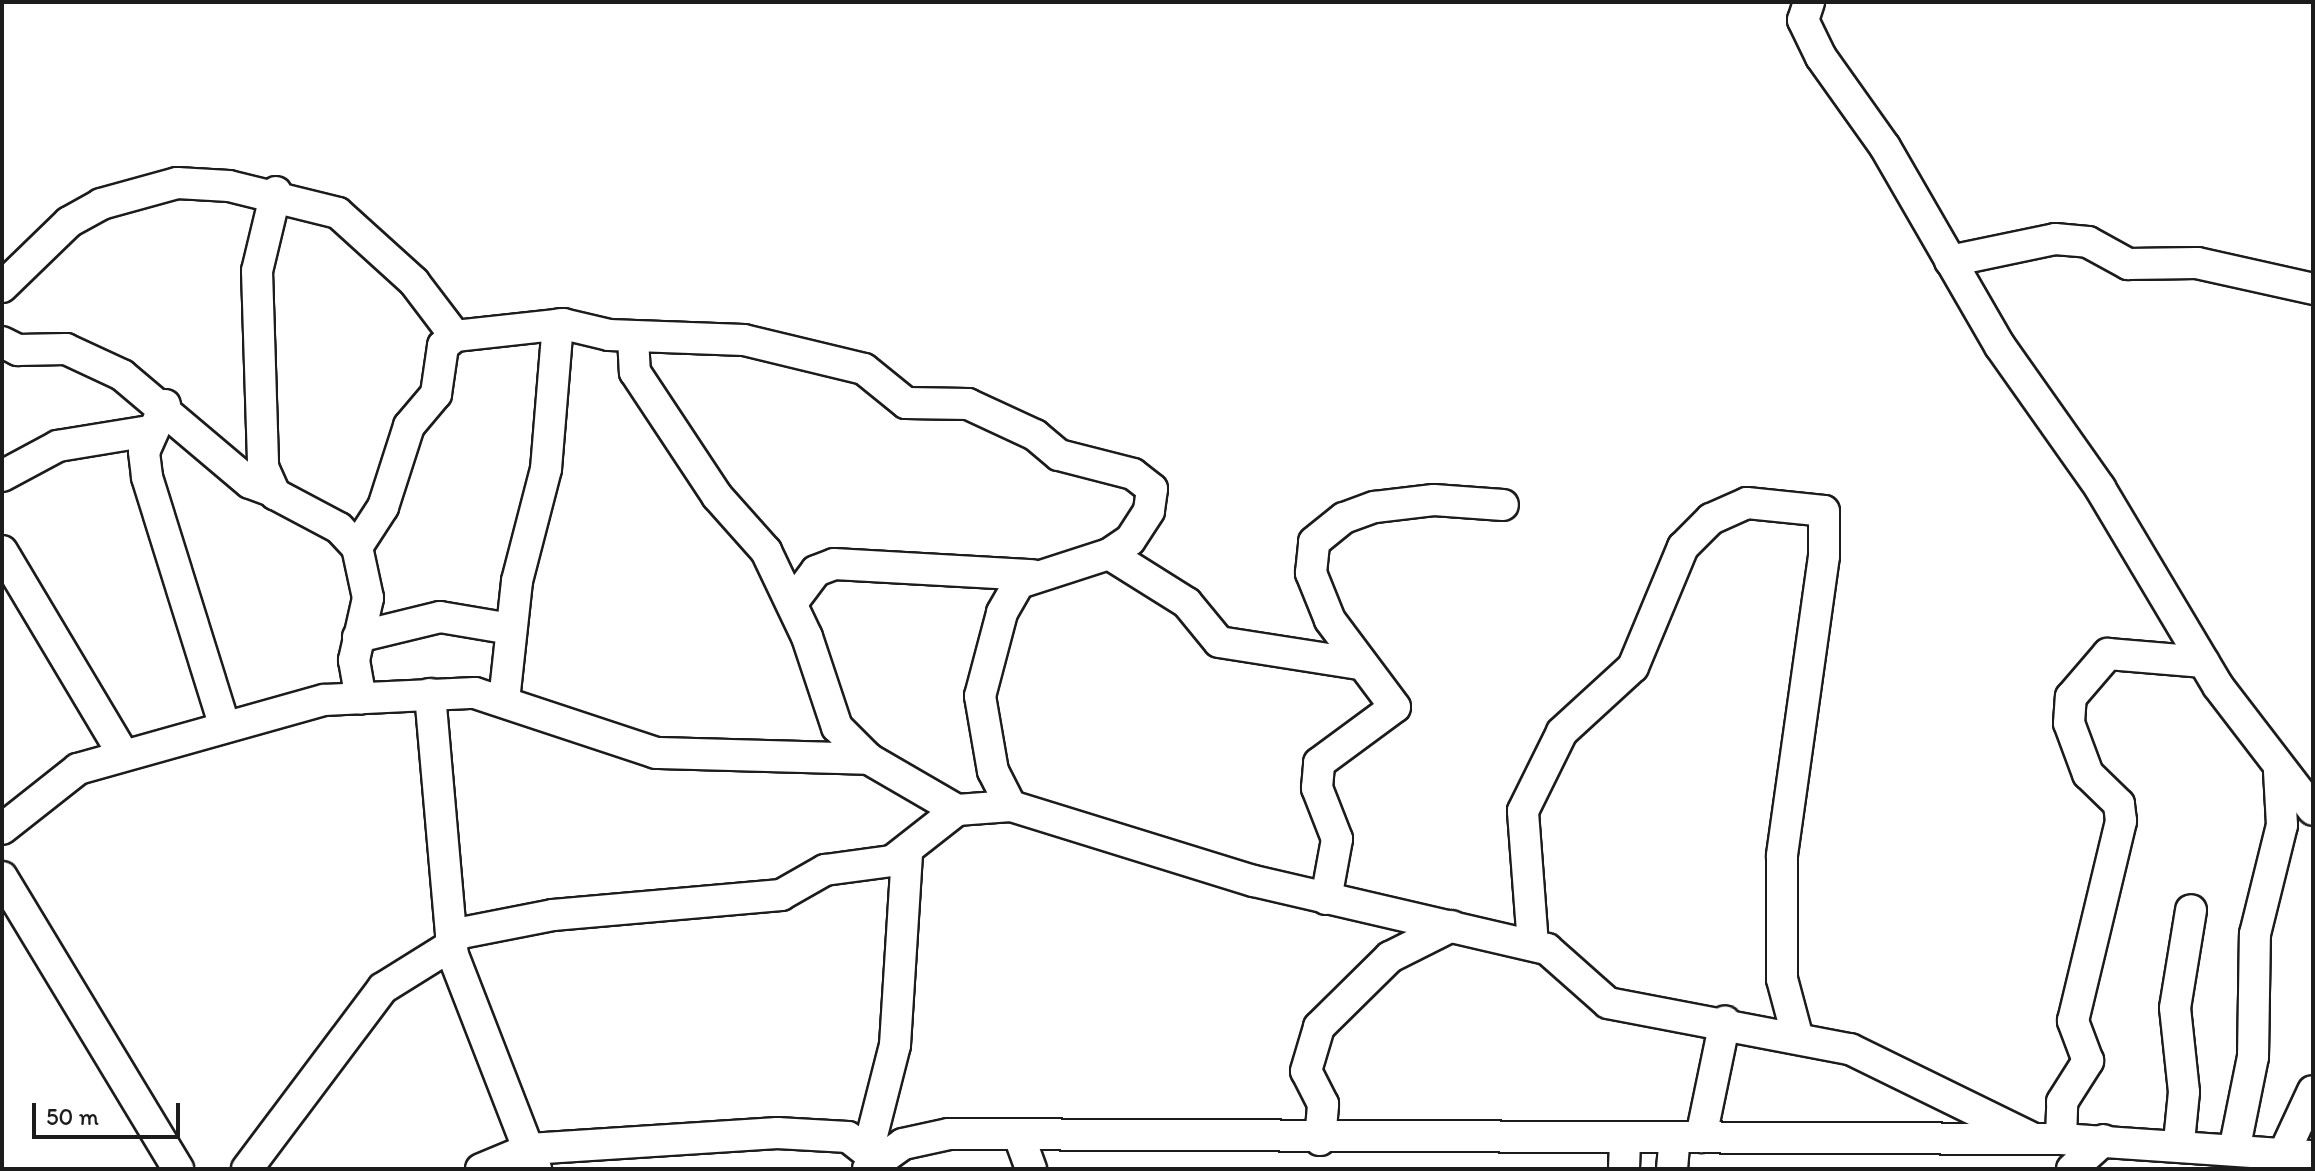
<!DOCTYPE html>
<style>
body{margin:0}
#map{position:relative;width:2315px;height:1171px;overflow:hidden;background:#fff;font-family:Itim,sans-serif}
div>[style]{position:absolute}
.roads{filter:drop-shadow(2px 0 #1c1c1c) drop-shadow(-2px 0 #1c1c1c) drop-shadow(0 2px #1c1c1c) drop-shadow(0 -2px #1c1c1c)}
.minor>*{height:30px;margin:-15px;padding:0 15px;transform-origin:15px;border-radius:15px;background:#fff}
span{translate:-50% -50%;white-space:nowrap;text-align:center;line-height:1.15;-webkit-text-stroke:7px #fff;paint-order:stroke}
.frame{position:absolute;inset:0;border:4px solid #1c1c1c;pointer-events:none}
.scale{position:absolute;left:32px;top:1103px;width:148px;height:36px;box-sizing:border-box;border:4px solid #1c1c1c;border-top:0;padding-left:10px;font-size:24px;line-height:28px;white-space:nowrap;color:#1c1c1c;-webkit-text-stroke:6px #fff;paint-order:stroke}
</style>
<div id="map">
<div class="roads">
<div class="minor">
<i style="left:1809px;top:2px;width:19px;rotate:108deg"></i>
<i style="left:1803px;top:20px;width:41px;rotate:64.1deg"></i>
<i style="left:1821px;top:57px;width:110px;rotate:54.6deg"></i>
<i style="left:1885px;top:147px;width:230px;rotate:60deg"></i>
<i style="left:2000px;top:346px;width:174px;rotate:54.8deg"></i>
<i style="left:2100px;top:488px;width:230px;rotate:59.2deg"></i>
<i style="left:2218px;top:686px;width:156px;rotate:52.5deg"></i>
<i style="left:276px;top:192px;width:81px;rotate:103.5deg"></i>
<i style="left:257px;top:271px;width:196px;rotate:88.2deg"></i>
<i style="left:263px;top:467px;width:30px;rotate:66deg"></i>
<i style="left:275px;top:494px;width:72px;rotate:28deg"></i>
<i style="left:339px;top:528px;width:26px;rotate:47deg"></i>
<i style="left:357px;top:547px;width:52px;rotate:77.8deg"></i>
<i style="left:368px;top:598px;width:64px;rotate:102.7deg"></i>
<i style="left:354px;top:660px;width:39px;rotate:80deg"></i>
<i style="left:1950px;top:261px;width:107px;rotate:-11.8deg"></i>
<i style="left:2055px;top:239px;width:33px;rotate:5deg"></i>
<i style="left:2088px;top:242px;width:46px;rotate:28.8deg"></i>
<i style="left:2128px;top:264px;width:69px;rotate:-0.8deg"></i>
<i style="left:2197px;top:263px;width:119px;rotate:12.6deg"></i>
<i style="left:2px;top:287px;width:93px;rotate:-44.1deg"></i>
<i style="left:69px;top:222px;width:37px;rotate:-29deg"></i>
<i style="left:101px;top:204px;width:79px;rotate:-15.4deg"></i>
<i style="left:177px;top:183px;width:52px;rotate:3.3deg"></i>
<i style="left:229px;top:186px;width:112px;rotate:13.9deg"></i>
<i style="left:338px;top:213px;width:103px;rotate:42.2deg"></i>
<i style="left:414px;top:282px;width:68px;rotate:52.8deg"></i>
<i style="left:633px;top:337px;width:35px;rotate:87deg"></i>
<i style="left:635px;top:372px;width:149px;rotate:56.5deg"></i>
<i style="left:717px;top:496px;width:74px;rotate:48.3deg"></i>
<i style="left:766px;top:551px;width:95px;rotate:64.5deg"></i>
<i style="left:807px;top:637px;width:95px;rotate:71.6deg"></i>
<i style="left:837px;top:727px;width:45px;rotate:45deg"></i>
<i style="left:869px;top:759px;width:102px;rotate:30.1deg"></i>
<i style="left:2px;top:342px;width:18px;rotate:27deg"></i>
<i style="left:18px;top:350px;width:48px;rotate:-1.2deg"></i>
<i style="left:66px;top:349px;width:62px;rotate:24.9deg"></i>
<i style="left:122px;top:375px;width:167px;rotate:40.2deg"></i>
<i style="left:250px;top:483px;width:23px;rotate:20deg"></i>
<i style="left:165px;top:405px;width:51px;rotate:114.1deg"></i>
<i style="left:144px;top:452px;width:25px;rotate:83deg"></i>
<i style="left:147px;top:477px;width:259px;rotate:72.7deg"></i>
<i style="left:2px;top:476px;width:64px;rotate:-28.2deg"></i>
<i style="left:58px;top:446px;width:93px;rotate:-9.3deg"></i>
<i style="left:357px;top:547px;width:48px;rotate:-57deg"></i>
<i style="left:383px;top:507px;width:85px;rotate:-72.2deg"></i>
<i style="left:409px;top:426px;width:42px;rotate:-49.8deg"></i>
<i style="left:436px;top:394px;width:49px;rotate:-81.7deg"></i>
<i style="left:443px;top:346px;width:16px;rotate:-40deg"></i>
<i style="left:455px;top:336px;width:109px;rotate:-6.3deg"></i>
<i style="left:563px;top:324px;width:47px;rotate:13.4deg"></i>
<i style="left:609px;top:335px;width:135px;rotate:2.1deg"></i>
<i style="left:744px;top:340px;width:123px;rotate:13.6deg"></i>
<i style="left:864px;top:369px;width:54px;rotate:39deg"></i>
<i style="left:906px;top:403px;width:62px;rotate:0.9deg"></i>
<i style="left:968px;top:404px;width:74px;rotate:24.8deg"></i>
<i style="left:1035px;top:435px;width:31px;rotate:40deg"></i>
<i style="left:1059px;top:455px;width:76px;rotate:14.4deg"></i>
<i style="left:1133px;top:474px;width:24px;rotate:38deg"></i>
<i style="left:1152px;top:489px;width:22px;rotate:98deg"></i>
<i style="left:1149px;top:511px;width:35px;rotate:123deg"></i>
<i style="left:1130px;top:540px;width:25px;rotate:146deg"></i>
<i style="left:1109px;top:554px;width:95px;rotate:162.1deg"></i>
<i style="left:1019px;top:583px;width:34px;rotate:120deg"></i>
<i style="left:1002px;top:613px;width:86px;rotate:104.8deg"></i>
<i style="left:980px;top:696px;width:76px;rotate:80.2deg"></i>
<i style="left:993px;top:771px;width:39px;rotate:63deg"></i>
<i style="left:2px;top:551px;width:236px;rotate:59.2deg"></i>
<i style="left:1109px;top:554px;width:92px;rotate:32.1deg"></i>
<i style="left:1187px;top:603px;width:50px;rotate:50.6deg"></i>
<i style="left:1219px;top:642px;width:143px;rotate:8.9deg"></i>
<i style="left:792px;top:603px;width:40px;rotate:-53deg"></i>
<i style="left:816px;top:571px;width:19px;rotate:-21deg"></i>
<i style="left:834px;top:564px;width:199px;rotate:3.2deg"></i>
<i style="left:358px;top:637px;width:84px;rotate:-13.7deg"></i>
<i style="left:440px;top:617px;width:72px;rotate:9.6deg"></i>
<i style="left:430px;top:694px;width:262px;rotate:85deg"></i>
<i style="left:453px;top:955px;width:230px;rotate:68.8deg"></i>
<i style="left:504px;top:701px;width:121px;rotate:-83.8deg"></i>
<i style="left:517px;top:581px;width:116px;rotate:-75.5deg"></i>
<i style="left:546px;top:469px;width:145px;rotate:-85.3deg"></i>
<i style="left:2px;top:829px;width:97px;rotate:-38.3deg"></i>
<i style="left:78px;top:769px;width:255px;rotate:-15.7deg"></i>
<i style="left:324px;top:700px;width:151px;rotate:-2.7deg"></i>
<i style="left:475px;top:693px;width:191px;rotate:18.3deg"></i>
<i style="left:656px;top:753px;width:213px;rotate:1.6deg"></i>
<i style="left:2px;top:877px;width:341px;rotate:58.9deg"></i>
<i style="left:1326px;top:899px;width:61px;rotate:-79.6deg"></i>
<i style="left:1337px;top:839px;width:55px;rotate:-111.4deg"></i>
<i style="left:1317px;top:788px;width:25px;rotate:-85deg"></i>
<i style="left:1319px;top:763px;width:94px;rotate:-36.4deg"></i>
<i style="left:1395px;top:707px;width:109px;rotate:-126.8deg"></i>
<i style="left:1330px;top:620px;width:51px;rotate:-112deg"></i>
<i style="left:1311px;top:573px;width:31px;rotate:-84deg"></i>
<i style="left:1314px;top:542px;width:38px;rotate:-39deg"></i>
<i style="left:1344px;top:518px;width:33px;rotate:-20deg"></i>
<i style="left:1375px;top:507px;width:59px;rotate:-6.8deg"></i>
<i style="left:1434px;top:500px;width:69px;rotate:4.1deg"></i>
<i style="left:451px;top:935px;width:104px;rotate:-11.1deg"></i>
<i style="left:553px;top:915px;width:229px;rotate:-5deg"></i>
<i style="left:781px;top:895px;width:51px;rotate:-29.6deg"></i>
<i style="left:825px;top:870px;width:68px;rotate:-7.7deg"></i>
<i style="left:892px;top:861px;width:83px;rotate:-38.1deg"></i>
<i style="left:957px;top:810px;width:54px;rotate:-4.2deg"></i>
<i style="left:1011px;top:806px;width:254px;rotate:17.2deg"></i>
<i style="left:1254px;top:881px;width:301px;rotate:13.1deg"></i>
<i style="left:1547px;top:949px;width:81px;rotate:41.5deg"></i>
<i style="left:1608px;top:1003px;width:246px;rotate:10.8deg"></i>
<i style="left:1850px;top:1049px;width:203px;rotate:26.1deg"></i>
<i style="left:1533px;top:945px;width:134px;rotate:-94.3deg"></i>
<i style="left:1523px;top:811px;width:88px;rotate:-63.7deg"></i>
<i style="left:1562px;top:732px;width:96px;rotate:-42.5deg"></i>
<i style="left:1633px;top:667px;width:130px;rotate:-67.4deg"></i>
<i style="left:1683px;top:547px;width:40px;rotate:-45deg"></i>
<i style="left:1711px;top:519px;width:39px;rotate:-24deg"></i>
<i style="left:1747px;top:503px;width:77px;rotate:5.9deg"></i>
<i style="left:1824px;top:511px;width:45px;rotate:90deg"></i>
<i style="left:1824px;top:556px;width:303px;rotate:98deg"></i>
<i style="left:1782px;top:856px;width:123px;rotate:90deg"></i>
<i style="left:1782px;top:979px;width:58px;rotate:75deg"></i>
<i style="left:1019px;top:1136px;width:35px;rotate:70deg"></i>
<i style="left:1701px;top:1137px;width:118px;rotate:-78.3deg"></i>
<i style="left:2061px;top:1139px;width:37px;rotate:-88deg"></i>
<i style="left:2062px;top:1102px;width:49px;rotate:-57.6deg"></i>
<i style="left:2088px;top:1061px;width:43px;rotate:-110.6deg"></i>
<i style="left:2073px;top:1021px;width:206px;rotate:-76.5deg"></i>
<i style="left:2121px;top:821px;width:17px;rotate:-97deg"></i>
<i style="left:2119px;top:804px;width:43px;rotate:-135.9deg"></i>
<i style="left:2088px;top:774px;width:54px;rotate:-110.4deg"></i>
<i style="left:2069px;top:723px;width:26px;rotate:-86deg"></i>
<i style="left:2071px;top:697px;width:57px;rotate:-49.3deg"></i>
<i style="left:2108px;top:654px;width:96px;rotate:4.8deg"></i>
<i style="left:1320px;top:1140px;width:36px;rotate:-85deg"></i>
<i style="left:1323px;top:1104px;width:37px;rotate:-117deg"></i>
<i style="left:1306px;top:1071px;width:46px;rotate:-73.5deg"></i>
<i style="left:1319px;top:1027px;width:100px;rotate:-44.6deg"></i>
<i style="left:1390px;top:957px;width:69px;rotate:-26.6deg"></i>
<i style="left:2179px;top:1142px;width:50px;rotate:-84.3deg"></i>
<i style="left:2184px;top:1092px;width:84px;rotate:-96.1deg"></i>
<i style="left:2175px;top:1008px;width:99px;rotate:-80.7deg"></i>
<i style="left:2235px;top:1146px;width:91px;rotate:-78.6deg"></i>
<i style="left:2253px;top:1057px;width:123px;rotate:-89.1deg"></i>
<i style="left:2255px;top:934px;width:112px;rotate:-76.1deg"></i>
<i style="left:2282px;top:825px;width:54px;rotate:-93.2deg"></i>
<i style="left:869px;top:1147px;width:105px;rotate:-75.7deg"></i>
<i style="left:895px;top:1045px;width:192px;rotate:-86.4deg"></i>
<i style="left:2285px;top:1151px;width:66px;rotate:-65deg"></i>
<i style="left:247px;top:1169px;width:226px;rotate:-53.1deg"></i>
<i style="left:383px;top:988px;width:81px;rotate:-31.9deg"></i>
<i style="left:481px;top:1169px;width:52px;rotate:-22.6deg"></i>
<i style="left:529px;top:1149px;width:249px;rotate:-3.7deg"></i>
<i style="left:777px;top:1133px;width:71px;rotate:3.2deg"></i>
<i style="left:848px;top:1137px;width:34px;rotate:38deg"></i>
<i style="left:868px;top:1169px;width:43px;rotate:-35.5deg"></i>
<i style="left:903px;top:1144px;width:47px;rotate:-12.3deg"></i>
<i style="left:949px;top:1134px;width:1112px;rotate:0.26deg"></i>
<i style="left:2061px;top:1139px;width:253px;rotate:3.9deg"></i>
<i style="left:1624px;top:1169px;width:32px;rotate:-88deg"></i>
<i style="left:1672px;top:1169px;width:32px;rotate:-85deg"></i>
<i style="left:2072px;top:1169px;width:43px;rotate:-42.2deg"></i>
</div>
</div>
<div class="frame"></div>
<div class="scale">50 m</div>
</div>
